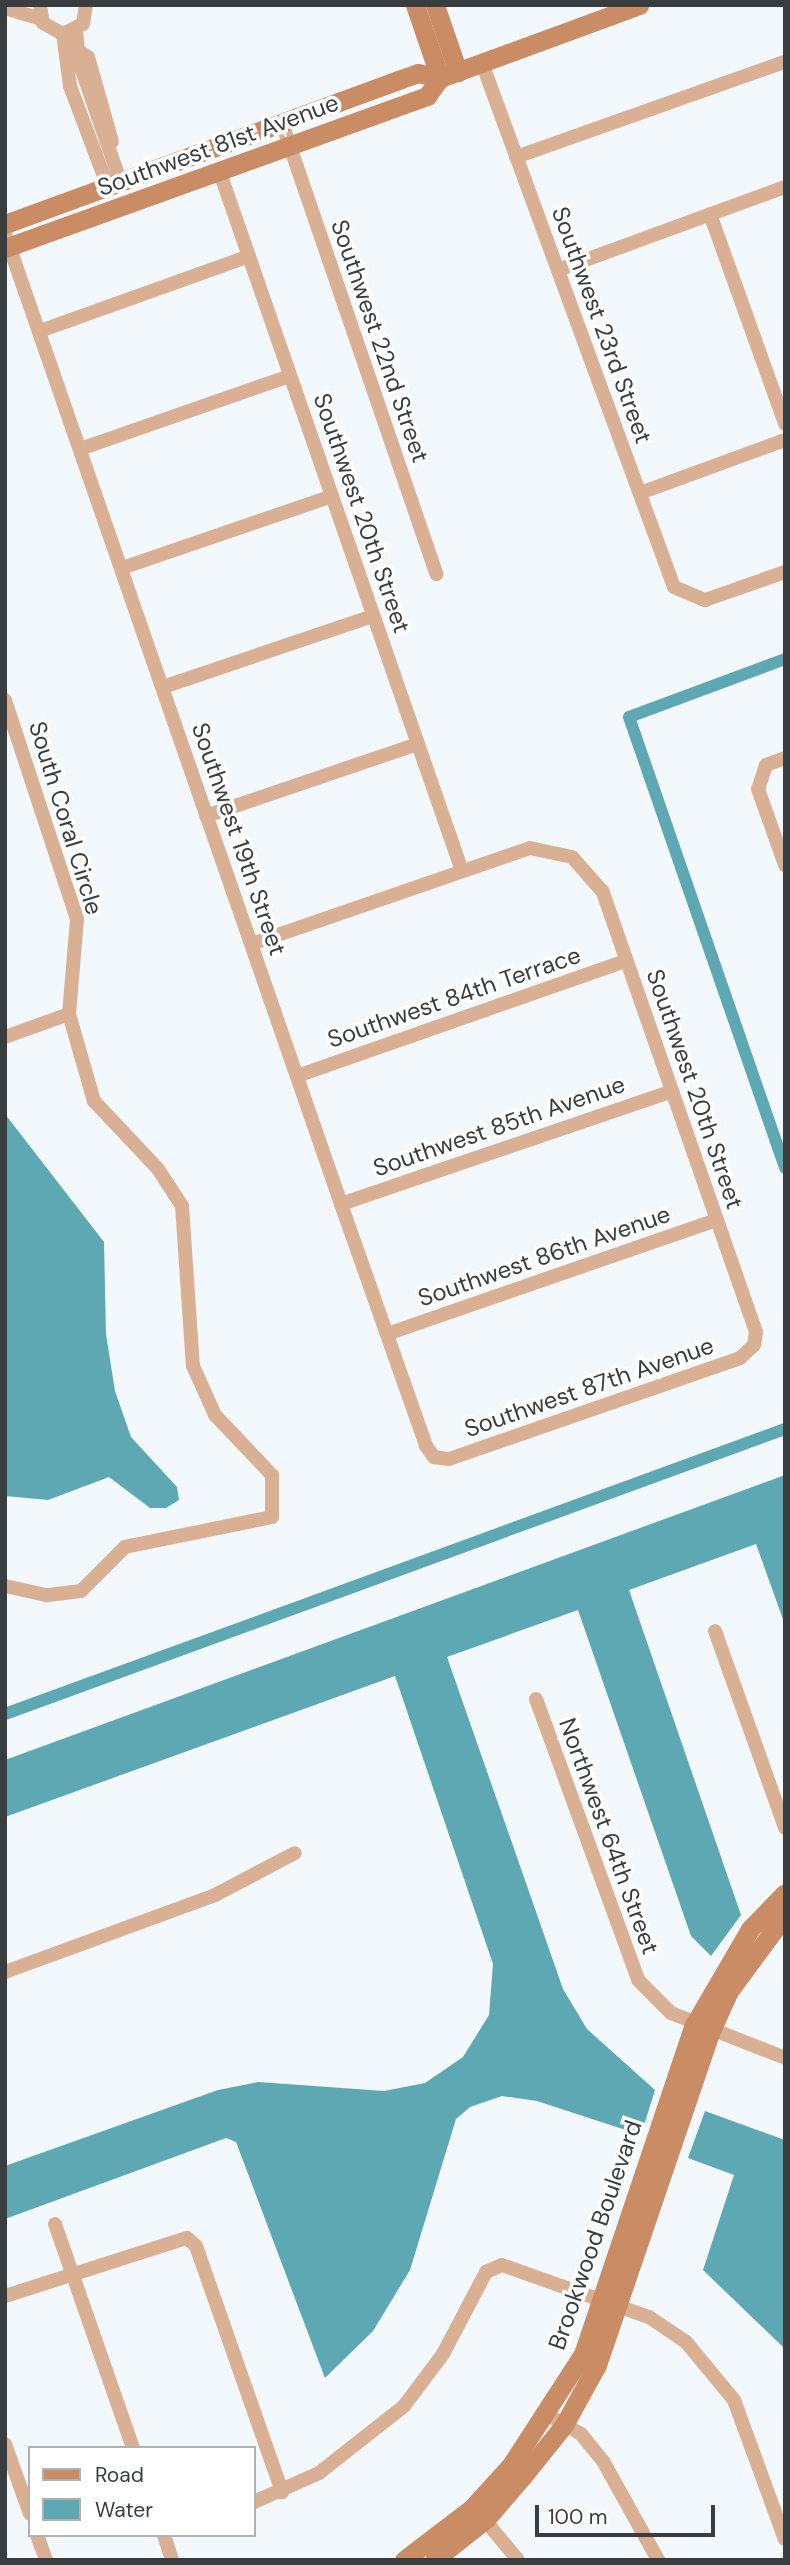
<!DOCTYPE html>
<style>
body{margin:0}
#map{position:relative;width:790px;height:2565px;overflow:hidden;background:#f3f8fd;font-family:"DM Sans",sans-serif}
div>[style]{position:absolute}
.water>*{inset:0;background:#5ea8b4}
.canal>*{height:12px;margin:-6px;padding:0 6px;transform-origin:6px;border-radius:6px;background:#5ea8b4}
.street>*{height:14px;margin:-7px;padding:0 7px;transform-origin:7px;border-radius:7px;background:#dab095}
.secondary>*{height:19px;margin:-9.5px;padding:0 9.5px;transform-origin:9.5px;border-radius:9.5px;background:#c98c64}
span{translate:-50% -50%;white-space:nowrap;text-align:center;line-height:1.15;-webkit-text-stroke:7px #fff;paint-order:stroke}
.street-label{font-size:24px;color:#3a3d40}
.frame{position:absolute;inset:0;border:7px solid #3a3d40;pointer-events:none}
.legend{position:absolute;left:28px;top:2446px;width:228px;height:91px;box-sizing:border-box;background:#fff;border:2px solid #b0b1b3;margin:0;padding:9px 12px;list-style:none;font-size:21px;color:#3a3d40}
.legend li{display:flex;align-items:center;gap:14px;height:35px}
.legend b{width:35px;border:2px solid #b0b1b3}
.scale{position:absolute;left:535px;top:2505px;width:180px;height:32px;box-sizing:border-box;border:4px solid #3a3d40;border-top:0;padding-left:9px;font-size:21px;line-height:24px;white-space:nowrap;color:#3a3d40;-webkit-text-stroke:5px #fff;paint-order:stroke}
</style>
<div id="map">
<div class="water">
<i style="clip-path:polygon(5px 1114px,104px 1242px,106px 1334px,115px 1391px,131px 1437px,177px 1487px,179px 1500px,166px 1508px,150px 1508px,109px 1477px,48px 1500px,5px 1496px)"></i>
<i style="clip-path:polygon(785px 1475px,785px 1625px,756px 1544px,629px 1590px,741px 1915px,711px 1956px,691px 1936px,578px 1610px,447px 1657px,563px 1989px,587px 2029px,655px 2090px,641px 2135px,537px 2101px,502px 2096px,470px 2107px,456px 2119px,410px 2270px,373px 2331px,325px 2378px,236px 2142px,226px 2138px,5px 2219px,5px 2166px,218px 2090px,258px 2082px,384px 2091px,425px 2083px,463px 2057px,489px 2015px,493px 1964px,395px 1676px,5px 1817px,5px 1760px)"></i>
<i style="clip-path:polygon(705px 2111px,785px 2140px,785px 2349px,703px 2270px,734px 2175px,688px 2158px)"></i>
</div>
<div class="canal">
<i style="left:785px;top:659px;width:166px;rotate:159.6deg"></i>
<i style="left:629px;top:717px;width:477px;rotate:70.9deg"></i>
<i style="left:5px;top:1714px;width:830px;rotate:-20.07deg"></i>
</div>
<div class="street">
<i style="left:40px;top:5px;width:18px;rotate:81deg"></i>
<i style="left:43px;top:23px;width:23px;rotate:29deg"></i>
<i style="left:63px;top:34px;width:22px;rotate:-27deg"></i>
<i style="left:83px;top:24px;width:19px;rotate:-81deg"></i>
<i style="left:5px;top:8px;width:38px;rotate:17deg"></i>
<i style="left:76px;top:31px;width:31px;rotate:84deg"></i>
<i style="left:79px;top:62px;width:128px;rotate:70.9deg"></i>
<i style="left:63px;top:34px;width:52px;rotate:82.3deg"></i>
<i style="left:70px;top:86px;width:108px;rotate:69.4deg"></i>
<i style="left:76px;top:49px;width:14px;rotate:34deg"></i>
<i style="left:88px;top:57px;width:88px;rotate:74.2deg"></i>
<i style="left:482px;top:63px;width:558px;rotate:69.88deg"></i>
<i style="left:674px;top:587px;width:34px;rotate:23deg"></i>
<i style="left:705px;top:600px;width:85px;rotate:-19.3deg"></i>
<i style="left:282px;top:123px;width:477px;rotate:71.1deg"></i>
<i style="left:516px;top:157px;width:285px;rotate:-19.5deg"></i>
<i style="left:219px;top:170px;width:742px;rotate:70.88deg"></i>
<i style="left:710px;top:214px;width:223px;rotate:70.3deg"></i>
<i style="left:5px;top:234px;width:1027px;rotate:70.89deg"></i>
<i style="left:341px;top:1204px;width:256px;rotate:70.6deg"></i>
<i style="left:426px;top:1446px;width:14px;rotate:54deg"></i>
<i style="left:434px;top:1457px;width:15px;rotate:8deg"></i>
<i style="left:449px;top:1459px;width:308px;rotate:-19.1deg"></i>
<i style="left:740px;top:1358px;width:19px;rotate:-43deg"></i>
<i style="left:754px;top:1345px;width:13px;rotate:-81deg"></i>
<i style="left:756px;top:1332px;width:467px;rotate:-109.2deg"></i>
<i style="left:602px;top:891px;width:45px;rotate:-131.4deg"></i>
<i style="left:572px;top:857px;width:43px;rotate:-167.9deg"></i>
<i style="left:530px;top:848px;width:295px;rotate:161deg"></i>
<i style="left:558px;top:270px;width:242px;rotate:-20.1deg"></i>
<i style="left:40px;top:331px;width:222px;rotate:-19.7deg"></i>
<i style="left:80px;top:449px;width:222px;rotate:-19.2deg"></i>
<i style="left:640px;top:493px;width:154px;rotate:-20.1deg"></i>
<i style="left:122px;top:568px;width:222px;rotate:-18.9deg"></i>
<i style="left:163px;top:687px;width:222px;rotate:-18.7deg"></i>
<i style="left:5px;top:700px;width:231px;rotate:71.8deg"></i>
<i style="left:77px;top:919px;width:95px;rotate:94.8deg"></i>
<i style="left:69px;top:1014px;width:91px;rotate:74deg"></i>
<i style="left:94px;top:1101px;width:93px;rotate:46.7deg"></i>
<i style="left:158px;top:1169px;width:44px;rotate:57deg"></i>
<i style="left:182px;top:1206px;width:160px;rotate:86.1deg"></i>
<i style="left:193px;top:1366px;width:54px;rotate:65.8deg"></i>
<i style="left:215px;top:1415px;width:83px;rotate:46.5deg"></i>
<i style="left:272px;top:1475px;width:42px;rotate:90deg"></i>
<i style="left:272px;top:1517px;width:150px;rotate:168.5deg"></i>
<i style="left:125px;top:1547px;width:62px;rotate:135deg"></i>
<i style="left:81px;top:1591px;width:35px;rotate:173deg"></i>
<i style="left:46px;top:1595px;width:42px;rotate:-167.6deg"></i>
<i style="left:785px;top:758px;width:20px;rotate:160deg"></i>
<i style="left:766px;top:765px;width:25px;rotate:108deg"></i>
<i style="left:758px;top:789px;width:81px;rotate:70.4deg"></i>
<i style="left:206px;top:816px;width:224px;rotate:-18.8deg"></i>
<i style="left:5px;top:1037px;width:68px;rotate:-19.8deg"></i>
<i style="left:297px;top:1076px;width:349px;rotate:-19.3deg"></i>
<i style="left:341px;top:1204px;width:350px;rotate:-18.8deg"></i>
<i style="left:387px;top:1334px;width:349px;rotate:-19.1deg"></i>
<i style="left:715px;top:1631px;width:209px;rotate:70.4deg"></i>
<i style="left:536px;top:1699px;width:299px;rotate:70deg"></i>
<i style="left:638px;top:1980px;width:47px;rotate:45deg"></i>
<i style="left:671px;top:2013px;width:123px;rotate:21.5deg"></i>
<i style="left:5px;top:1972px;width:224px;rotate:-20.1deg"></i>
<i style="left:215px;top:1895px;width:90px;rotate:-27.7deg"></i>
<i style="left:55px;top:2224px;width:237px;rotate:70.8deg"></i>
<i style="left:5px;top:2296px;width:191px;rotate:-17.7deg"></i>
<i style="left:187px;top:2238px;width:12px;rotate:42deg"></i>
<i style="left:196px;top:2246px;width:261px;rotate:70.7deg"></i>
<i style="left:548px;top:2415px;width:38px;rotate:30deg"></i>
<i style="left:581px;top:2434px;width:35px;rotate:51deg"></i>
<i style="left:603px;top:2461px;width:113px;rotate:60.9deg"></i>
<i style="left:5px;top:2444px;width:74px;rotate:70.3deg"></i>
<i style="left:254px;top:2502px;width:71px;rotate:-24deg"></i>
<i style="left:319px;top:2473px;width:108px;rotate:-38.2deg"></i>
<i style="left:404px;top:2406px;width:65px;rotate:-53.1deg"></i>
<i style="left:443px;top:2354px;width:93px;rotate:-62.3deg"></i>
<i style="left:486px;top:2272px;width:17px;rotate:-24deg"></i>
<i style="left:502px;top:2265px;width:156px;rotate:19.5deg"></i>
<i style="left:649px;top:2317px;width:45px;rotate:34deg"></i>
<i style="left:686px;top:2342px;width:75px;rotate:50.4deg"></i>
<i style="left:734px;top:2400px;width:148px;rotate:69.9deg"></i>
<i style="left:479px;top:2513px;width:61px;rotate:50.3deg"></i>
<i style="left:37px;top:2535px;width:27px;rotate:70deg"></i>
<i style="left:164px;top:2535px;width:26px;rotate:72deg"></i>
</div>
<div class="secondary">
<i style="left:415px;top:5px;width:77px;rotate:71.1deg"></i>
<i style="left:435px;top:5px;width:71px;rotate:71.1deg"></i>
<i style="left:5px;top:224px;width:419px;rotate:-20.1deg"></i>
<i style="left:398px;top:80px;width:21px;rotate:-19deg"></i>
<i style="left:418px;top:73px;width:23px;rotate:13deg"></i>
<i style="left:440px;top:78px;width:212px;rotate:-20.1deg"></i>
<i style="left:5px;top:248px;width:449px;rotate:-19.8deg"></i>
<i style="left:427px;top:96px;width:22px;rotate:-54deg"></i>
<i style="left:404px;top:2560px;width:86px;rotate:-37.4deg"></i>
<i style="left:472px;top:2508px;width:58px;rotate:-47.8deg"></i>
<i style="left:511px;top:2465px;width:132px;rotate:-57deg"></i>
<i style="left:583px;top:2354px;width:347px;rotate:-71.4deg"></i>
<i style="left:694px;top:2025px;width:111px;rotate:-59.7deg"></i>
<i style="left:750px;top:1929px;width:50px;rotate:-45.8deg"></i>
<i style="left:434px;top:2560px;width:66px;rotate:-38.3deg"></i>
<i style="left:486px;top:2519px;width:57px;rotate:-49.3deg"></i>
<i style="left:523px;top:2476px;width:65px;rotate:-51.2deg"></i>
<i style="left:564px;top:2425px;width:68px;rotate:-61.2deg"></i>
<i style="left:597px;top:2365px;width:351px;rotate:-71.2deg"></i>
<i style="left:710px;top:2033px;width:46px;rotate:-65.7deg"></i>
<i style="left:729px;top:1991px;width:94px;rotate:-53.6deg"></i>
</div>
<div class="street-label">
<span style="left:218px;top:145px;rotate:-20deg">Southwest 81st Avenue</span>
<span style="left:602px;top:325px;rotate:70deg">Southwest 23rd Street</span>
<span style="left:380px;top:341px;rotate:71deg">Southwest 22nd Street</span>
<span style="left:362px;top:513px;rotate:71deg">Southwest 20th Street</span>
<span style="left:66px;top:818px;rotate:73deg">South Coral Circle</span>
<span style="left:239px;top:839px;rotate:71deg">Southwest 19th Street</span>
<span style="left:454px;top:997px;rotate:-19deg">Southwest 84th Terrace</span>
<span style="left:695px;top:1089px;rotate:71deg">Southwest 20th Street</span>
<span style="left:499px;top:1126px;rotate:-19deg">Southwest 85th Avenue</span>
<span style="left:544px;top:1256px;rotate:-19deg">Southwest 86th Avenue</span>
<span style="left:589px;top:1387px;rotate:-19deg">Southwest 87th Avenue</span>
<span style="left:609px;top:1836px;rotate:70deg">Northwest 64th Street</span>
<span style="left:595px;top:2235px;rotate:-71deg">Brookwood Boulevard</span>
</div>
<div class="frame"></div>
<ul class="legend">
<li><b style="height:9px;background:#c98c64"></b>Road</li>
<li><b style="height:19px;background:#5ea8b4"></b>Water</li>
</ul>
<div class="scale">100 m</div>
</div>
